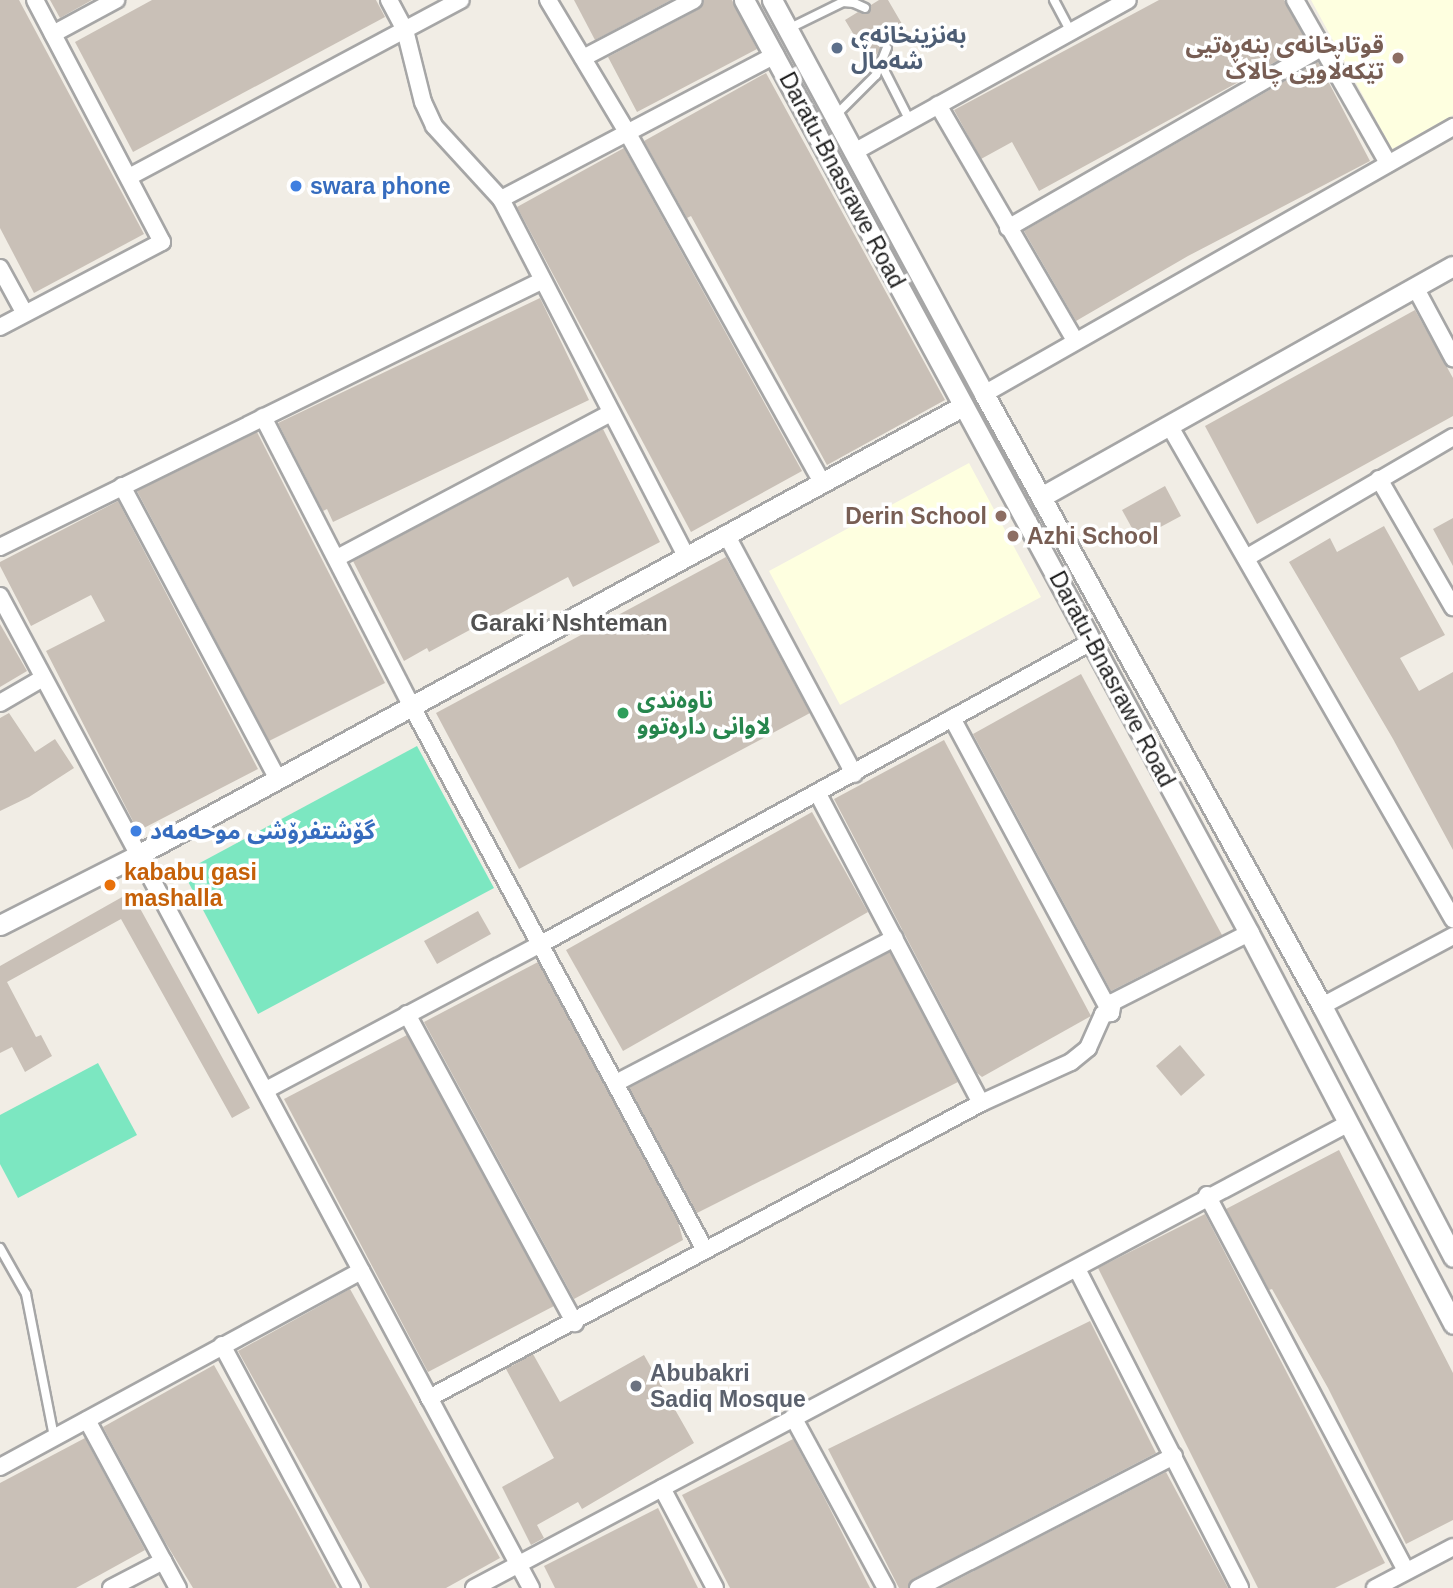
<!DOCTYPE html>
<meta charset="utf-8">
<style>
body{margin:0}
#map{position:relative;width:1453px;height:1588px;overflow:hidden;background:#f1ede5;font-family:Helvetica,"Noto Sans Arabic",sans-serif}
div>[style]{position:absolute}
.education>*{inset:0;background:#feffe0}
.pitch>*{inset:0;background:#7ce7c1}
.building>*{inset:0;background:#c9c0b7}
.roads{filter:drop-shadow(2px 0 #a6a6a6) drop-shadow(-2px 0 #a6a6a6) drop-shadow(0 2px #a6a6a6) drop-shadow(0 -2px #a6a6a6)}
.service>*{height:8px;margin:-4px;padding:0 4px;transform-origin:4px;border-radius:4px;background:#fff}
.minor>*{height:16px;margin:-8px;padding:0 8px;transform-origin:8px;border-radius:8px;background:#fff}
.tertiary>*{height:19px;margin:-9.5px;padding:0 9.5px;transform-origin:9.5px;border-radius:9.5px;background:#fff}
.dots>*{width:19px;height:19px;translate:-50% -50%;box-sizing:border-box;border:4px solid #fff;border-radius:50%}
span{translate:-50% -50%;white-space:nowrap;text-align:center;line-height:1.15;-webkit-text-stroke:7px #fff;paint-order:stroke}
.service-label{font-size:23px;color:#4e5e75;font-weight:700}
.left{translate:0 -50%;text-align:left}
.education-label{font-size:23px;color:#785e54;font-weight:700}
.right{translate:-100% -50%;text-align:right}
.street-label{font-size:23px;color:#1f1f1f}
.shop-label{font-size:23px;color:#366cbe;font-weight:700}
.leisure-label{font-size:23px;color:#27864d;font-weight:700}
.food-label{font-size:23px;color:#c56008;font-weight:700}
.worship-label{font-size:23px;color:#5b616d;font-weight:700}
.neighbourhood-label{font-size:24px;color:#525252;font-weight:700}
</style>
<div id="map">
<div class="education">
<i style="clip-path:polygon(1311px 0,1453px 0,1453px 115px,1392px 149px)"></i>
<i style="clip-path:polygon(969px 463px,1041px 597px,840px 705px,769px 571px)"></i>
</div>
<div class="pitch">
<i style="clip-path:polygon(417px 746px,494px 888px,258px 1014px,183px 872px)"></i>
<i style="clip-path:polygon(98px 1063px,137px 1135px,18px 1198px,0 1164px,0 1115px)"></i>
</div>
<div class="building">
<i style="clip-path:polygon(0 0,19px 0,144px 234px,34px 293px,0 228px)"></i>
<i style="clip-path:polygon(50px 0,92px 0,60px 18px)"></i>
<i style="clip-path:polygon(152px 0,376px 0,385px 17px,133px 152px,75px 42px)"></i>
<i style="clip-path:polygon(574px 0,671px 0,595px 40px)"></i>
<i style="clip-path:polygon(704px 0,732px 0,757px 49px,637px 112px,608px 57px,699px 9px)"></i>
<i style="clip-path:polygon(879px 0,888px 0,909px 36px,893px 45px,884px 42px,877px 54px,869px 60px,845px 20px,858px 12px,868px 14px,871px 5px)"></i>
<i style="clip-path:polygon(1159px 0,1284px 0,1308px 44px,1039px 191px,1012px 142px,981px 159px,954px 110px)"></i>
<i style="clip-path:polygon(1318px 62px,1370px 161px,1188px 256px,1076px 321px,1024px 231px)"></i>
<i style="clip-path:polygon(766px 73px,945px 400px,827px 465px,691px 216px,687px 218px,644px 141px)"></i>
<i style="clip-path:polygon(624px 148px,802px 471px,691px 532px,517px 207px)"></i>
<i style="clip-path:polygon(540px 298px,589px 400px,333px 522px,327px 509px,323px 511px,278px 423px)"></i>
<i style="clip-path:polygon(1415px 310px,1453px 378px,1453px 416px,1257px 524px,1205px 426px)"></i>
<i style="clip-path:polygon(603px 429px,660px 542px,573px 587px,568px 577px,429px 652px,427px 648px,404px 661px,353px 561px)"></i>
<i style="clip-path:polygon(257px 432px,385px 683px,269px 741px,137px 491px)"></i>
<i style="clip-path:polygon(1165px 486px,1181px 516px,1138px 539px,1122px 510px)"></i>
<i style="clip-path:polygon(118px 501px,258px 769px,138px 831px,46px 651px,105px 621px,91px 595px,31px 626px,0 566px,0 562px)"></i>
<i style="clip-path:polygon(1453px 518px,1453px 566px,1433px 529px)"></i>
<i style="clip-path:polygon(1384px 526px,1445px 635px,1400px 658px,1419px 691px,1453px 672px,1453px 850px,1393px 739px,1289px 562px,1330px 538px,1337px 552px)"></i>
<i style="clip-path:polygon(726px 557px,810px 713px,519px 869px,436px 713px)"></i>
<i style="clip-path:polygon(0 624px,27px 671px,0 687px)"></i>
<i style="clip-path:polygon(1081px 674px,1222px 935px,1111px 991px,973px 734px)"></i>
<i style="clip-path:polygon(9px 713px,35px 752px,55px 739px,74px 768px,29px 797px,0 811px,0 718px)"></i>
<i style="clip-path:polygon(944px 740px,1091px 1016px,982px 1077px,977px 1073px,834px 799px)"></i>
<i style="clip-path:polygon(812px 812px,868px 912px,623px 1051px,566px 950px)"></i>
<i style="clip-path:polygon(131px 892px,250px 1108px,232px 1118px,121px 919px,7px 982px,36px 1037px,41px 1035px,52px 1056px,25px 1072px,12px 1047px,0 1053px,0 966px)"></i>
<i style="clip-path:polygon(478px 911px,491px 934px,437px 964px,424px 941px)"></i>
<i style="clip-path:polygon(890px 952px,958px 1082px,697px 1213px,629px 1088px)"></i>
<i style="clip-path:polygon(538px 962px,678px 1222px,683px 1240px,574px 1299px,424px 1022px)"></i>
<i style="clip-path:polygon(407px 1035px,554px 1306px,428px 1372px,284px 1099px)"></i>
<i style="clip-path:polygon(1180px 1045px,1205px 1075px,1181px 1096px,1156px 1066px)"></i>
<i style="clip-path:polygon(1339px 1150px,1453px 1373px,1453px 1520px,1406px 1544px,1328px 1388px,1272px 1289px,1269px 1290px,1226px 1209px)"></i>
<i style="clip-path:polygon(1205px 1214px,1385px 1563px,1335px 1588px,1258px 1588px,1098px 1268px)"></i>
<i style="clip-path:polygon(350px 1289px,500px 1558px,446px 1588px,370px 1588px,238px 1351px)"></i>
<i style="clip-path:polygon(1090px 1321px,1156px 1453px,913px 1579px,908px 1588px,899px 1588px,828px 1449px)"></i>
<i style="clip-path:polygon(533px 1354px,560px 1402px,644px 1355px,694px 1443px,582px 1509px,578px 1502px,537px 1525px,544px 1538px,531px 1545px,502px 1487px,554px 1458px,506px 1369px)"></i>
<i style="clip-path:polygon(214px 1365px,296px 1511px,337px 1588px,193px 1588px,164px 1540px,103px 1427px)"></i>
<i style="clip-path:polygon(85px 1438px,145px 1550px,76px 1588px,0 1588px,0 1483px)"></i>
<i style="clip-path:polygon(793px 1439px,824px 1497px,870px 1588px,730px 1588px,682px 1495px)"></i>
<i style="clip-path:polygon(1166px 1472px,1228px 1588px,941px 1588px)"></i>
<i style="clip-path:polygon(658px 1508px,698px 1588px,555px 1588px,544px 1566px)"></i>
</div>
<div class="roads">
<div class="service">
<i style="left:1054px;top:0;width:36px;rotate:62deg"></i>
<i style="left:788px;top:29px;width:61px;rotate:-26.1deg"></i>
<i style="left:843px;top:2px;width:11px;rotate:5deg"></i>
<i style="left:854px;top:3px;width:12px;rotate:24deg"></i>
<i style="left:882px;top:66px;width:62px;rotate:63deg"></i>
<i style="left:835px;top:116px;width:58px;rotate:-45deg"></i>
<i style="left:876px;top:75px;width:29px;rotate:-68deg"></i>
<i style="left:0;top:1248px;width:53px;rotate:60.5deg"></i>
<i style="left:26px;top:1294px;width:146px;rotate:78.9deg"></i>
</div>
<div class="minor">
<i style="left:389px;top:0;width:34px;rotate:62deg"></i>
<i style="left:405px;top:30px;width:74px;rotate:76deg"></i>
<i style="left:423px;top:102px;width:26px;rotate:65deg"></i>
<i style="left:434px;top:126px;width:99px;rotate:47.5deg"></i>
<i style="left:501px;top:199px;width:402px;rotate:62.6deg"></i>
<i style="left:548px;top:0;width:154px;rotate:59.1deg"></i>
<i style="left:627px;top:132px;width:399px;rotate:60.9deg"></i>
<i style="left:1295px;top:0;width:188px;rotate:60.3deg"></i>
<i style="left:53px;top:34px;width:72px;rotate:-28.4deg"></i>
<i style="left:583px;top:58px;width:125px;rotate:-27.6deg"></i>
<i style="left:938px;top:105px;width:272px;rotate:59.8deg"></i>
<i style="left:854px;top:152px;width:313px;rotate:-29deg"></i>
<i style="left:129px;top:177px;width:376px;rotate:-28.1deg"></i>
<i style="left:501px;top:199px;width:310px;rotate:-27.7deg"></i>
<i style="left:1008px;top:228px;width:361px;rotate:-29.9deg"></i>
<i style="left:0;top:268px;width:50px;rotate:61.4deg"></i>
<i style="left:1415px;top:287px;width:81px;rotate:61.8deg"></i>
<i style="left:0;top:327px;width:183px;rotate:-27.7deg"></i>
<i style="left:162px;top:242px;width:273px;rotate:-117.7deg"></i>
<i style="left:984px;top:394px;width:540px;rotate:-29.65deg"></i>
<i style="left:263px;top:417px;width:324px;rotate:62.8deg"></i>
<i style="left:411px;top:705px;width:619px;rotate:61.66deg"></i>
<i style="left:1169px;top:425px;width:570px;rotate:60.11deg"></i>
<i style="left:1379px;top:479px;width:148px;rotate:60deg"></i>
<i style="left:122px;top:486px;width:332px;rotate:62deg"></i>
<i style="left:726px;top:534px;width:272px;rotate:61.9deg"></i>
<i style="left:0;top:547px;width:603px;rotate:-26.18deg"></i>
<i style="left:337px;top:558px;width:310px;rotate:-27.9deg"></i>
<i style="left:1246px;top:558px;width:240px;rotate:-30.3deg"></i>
<i style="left:0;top:596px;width:1125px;rotate:61.84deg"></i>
<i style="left:0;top:703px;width:50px;rotate:-30.2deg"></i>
<i style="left:952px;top:718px;width:335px;rotate:61.7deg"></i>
<i style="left:818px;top:794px;width:349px;rotate:62.2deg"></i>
<i style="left:1322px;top:1006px;width:149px;rotate:-28.1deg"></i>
<i style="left:407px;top:1014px;width:352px;rotate:61.5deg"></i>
<i style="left:616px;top:1083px;width:314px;rotate:-27.5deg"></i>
<i style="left:266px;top:1090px;width:311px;rotate:-28deg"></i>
<i style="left:541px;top:944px;width:627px;rotate:-28.77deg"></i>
<i style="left:1207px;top:1195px;width:425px;rotate:62.1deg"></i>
<i style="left:1077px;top:1269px;width:358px;rotate:62.9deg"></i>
<i style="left:222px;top:1345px;width:276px;rotate:61.9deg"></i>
<i style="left:429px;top:1398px;width:626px;rotate:-28.12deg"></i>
<i style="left:981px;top:1103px;width:99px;rotate:-24.5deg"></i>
<i style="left:1071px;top:1062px;width:22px;rotate:-39deg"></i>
<i style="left:1088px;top:1048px;width:37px;rotate:-66deg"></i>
<i style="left:1103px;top:1014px;width:8px;rotate:-7deg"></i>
<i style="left:1111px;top:1013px;width:11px;rotate:-80deg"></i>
<i style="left:1113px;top:1002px;width:153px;rotate:-26.9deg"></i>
<i style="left:793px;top:1417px;width:195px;rotate:61.5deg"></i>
<i style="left:87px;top:1420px;width:191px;rotate:61.6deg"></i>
<i style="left:0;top:1467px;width:411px;rotate:-28.5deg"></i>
<i style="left:662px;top:1488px;width:113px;rotate:62.1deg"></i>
<i style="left:111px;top:1588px;width:59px;rotate:-27.4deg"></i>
<i style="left:474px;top:1588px;width:989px;rotate:-27.99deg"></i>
<i style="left:918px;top:1588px;width:288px;rotate:-27.3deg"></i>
<i style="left:1375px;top:1588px;width:88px;rotate:-27.7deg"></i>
</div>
<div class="tertiary">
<i style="left:744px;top:0;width:1061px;rotate:61.57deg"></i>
<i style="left:1249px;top:933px;width:441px;rotate:62.4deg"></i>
<i style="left:772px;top:0;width:447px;rotate:61.7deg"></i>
<i style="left:984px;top:394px;width:699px;rotate:61.09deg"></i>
<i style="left:1322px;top:1006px;width:283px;rotate:62.4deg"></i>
<i style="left:1041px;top:497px;width:472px;rotate:-29.3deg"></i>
<i style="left:0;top:925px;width:155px;rotate:-26.9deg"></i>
<i style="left:138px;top:855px;width:939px;rotate:-28.56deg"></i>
</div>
</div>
<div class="dots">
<i style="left:837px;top:48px;background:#5c6f8a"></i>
<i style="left:1398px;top:58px;background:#8d6e63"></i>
<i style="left:296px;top:186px;background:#3f7fe0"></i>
<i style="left:1001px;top:516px;background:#8d6e63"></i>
<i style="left:1013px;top:536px;background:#8d6e63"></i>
<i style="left:623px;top:713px;background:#2e9e5b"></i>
<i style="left:136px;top:831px;background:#3f7fe0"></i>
<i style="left:110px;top:885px;background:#e8710a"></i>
<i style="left:636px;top:1386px;background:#6b7280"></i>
</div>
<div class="service-label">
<span class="left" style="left:851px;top:48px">بەنزینخانەی<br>شەماڵ</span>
</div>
<div class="education-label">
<span class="right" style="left:1384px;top:58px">قوتابخانەی بنەڕەتیی<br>تێکەڵاویی چالاک</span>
<span class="right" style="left:987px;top:516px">Derin School</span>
<span class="left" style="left:1027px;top:536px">Azhi School</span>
</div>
<div class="street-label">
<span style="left:842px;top:180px;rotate:62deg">Daratu-Bnasrawe Road</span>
<span style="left:1112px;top:679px;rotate:62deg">Daratu-Bnasrawe Road</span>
</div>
<div class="shop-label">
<span class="left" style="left:310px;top:186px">swara phone</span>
<span class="left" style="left:150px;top:831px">گۆشتفرۆشی موحەمەد</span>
</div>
<div class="leisure-label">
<span class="left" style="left:637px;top:713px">ناوەندی<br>لاوانی دارەتوو</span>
</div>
<div class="food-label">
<span class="left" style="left:124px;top:885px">kababu gasi<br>mashalla</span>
</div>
<div class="worship-label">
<span class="left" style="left:650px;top:1386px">Abubakri<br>Sadiq Mosque</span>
</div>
<div class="neighbourhood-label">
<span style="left:569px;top:623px">Garaki Nshteman</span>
</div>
</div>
